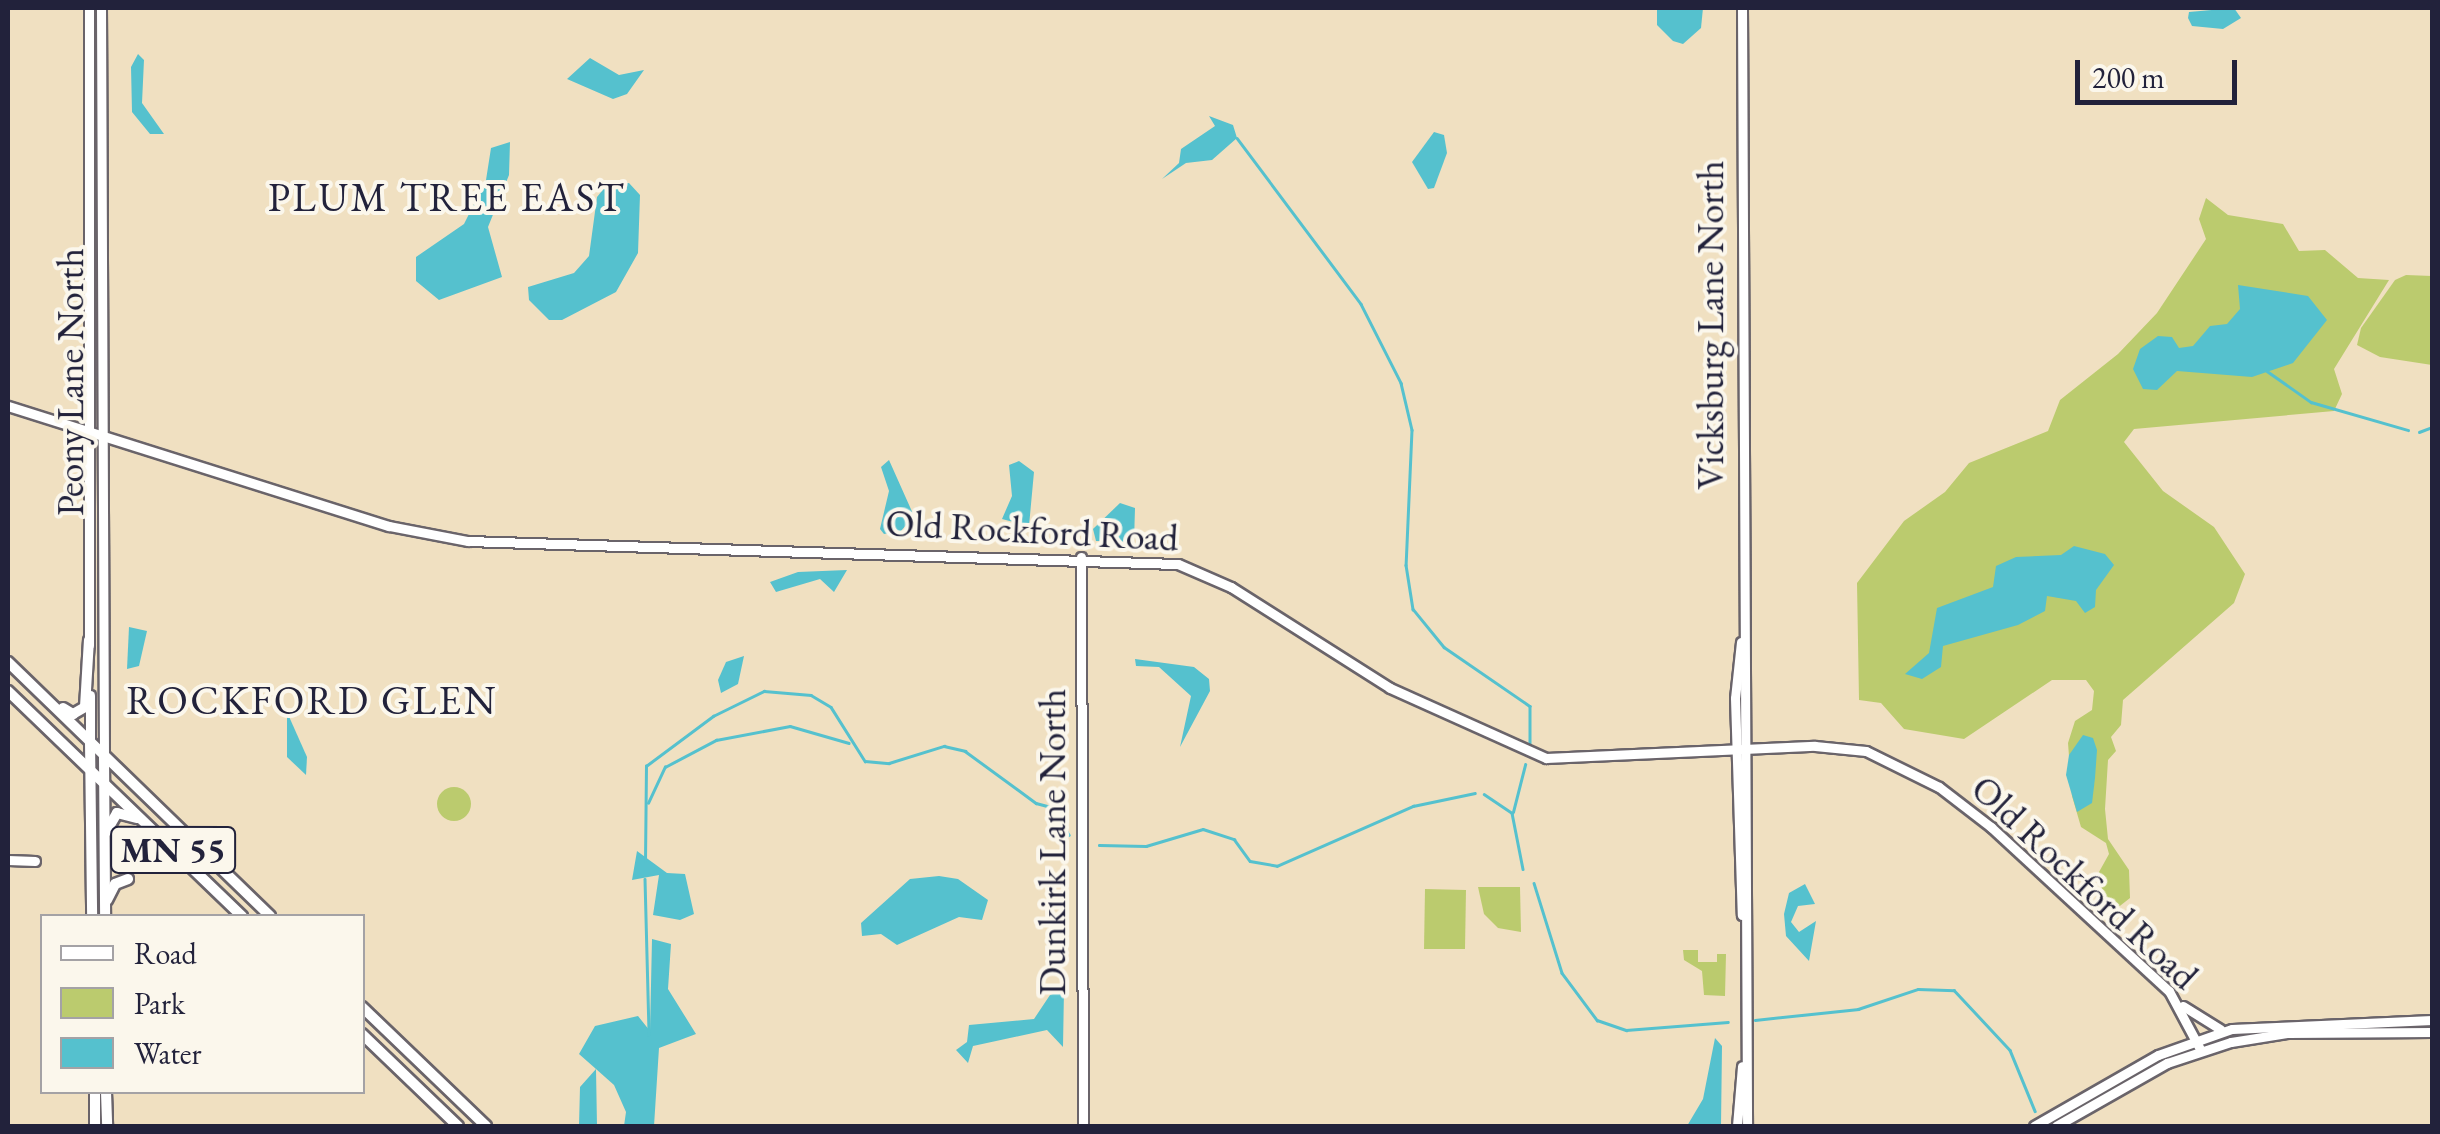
<!DOCTYPE html>
<style>
body{margin:0}
#map{position:relative;width:2440px;height:1134px;overflow:hidden;background:#f0e0c1;font-family:"EB Garamond",serif}
div>[style]{position:absolute}
.green>*{inset:0;background:#bbcb6e}
.round{border-radius:50%}
.water>*{inset:0;background:#55c1ce}
.stream>*{height:2.5px;margin:-1.25px;padding:0 1.25px;transform-origin:1.25px;border-radius:1.25px;background:#55c1ce}
.roads{filter:drop-shadow(2px 0 #6a646a) drop-shadow(-2px 0 #6a646a) drop-shadow(0 2px #6a646a) drop-shadow(0 -2px #6a646a)}
.secondary>*{height:9px;margin:-4.5px;padding:0 4.5px;transform-origin:4.5px;border-radius:4.5px;background:#fff}
.primary>*{height:10px;margin:-5px;padding:0 5px;transform-origin:5px;border-radius:5px;background:#fff}
span{translate:-50% -50%;white-space:nowrap;text-align:center;line-height:1.15;-webkit-text-stroke:8px #fbf7ec;paint-order:stroke}
.shield-label span{padding:2px 8px;background:#fbf7ec;border:2px solid;border-radius:8px;-webkit-text-stroke-width:0}
.shield-label{font-size:35px;color:#22223b;font-weight:700}
.street-label{font-size:38px;color:#22223b}
.neighbourhood-label{font-size:40px;color:#22223b;letter-spacing:2.5px}
.frame{position:absolute;inset:0;border:10px solid #22223b;pointer-events:none}
.legend{position:absolute;left:40px;top:914px;width:325px;height:180px;box-sizing:border-box;background:#fbf7ec;border:2px solid #a4a2a5;margin:0;padding:12px 18px;list-style:none;font-size:30px;color:#22223b}
.legend li{display:flex;align-items:center;gap:20px;height:50px}
.legend b{width:50px;border:2px solid #a4a2a5}
.scale{position:absolute;left:2075px;top:60px;width:162px;height:45px;box-sizing:border-box;border:5px solid #22223b;border-top:0;padding-left:12px;font-size:30px;line-height:35px;white-space:nowrap;color:#22223b;-webkit-text-stroke:8px #fbf7ec;paint-order:stroke}
</style>
<div id="map">
<div class="green">
<i style="clip-path:polygon(2206px 198px,2228px 215px,2283px 224px,2299px 251px,2325px 250px,2358px 278px,2389px 280px,2334px 369px,2342px 394px,2334px 411px,2134px 429px,2124px 442px,2163px 491px,2214px 527px,2245px 574px,2234px 603px,2123px 700px,2121px 725px,2111px 737px,2116px 751px,2108px 760px,2105px 809px,2108px 839px,2129px 870px,2130px 898px,2116px 909px,2103px 897px,2099px 872px,2109px 854px,2106px 843px,2081px 827px,2072px 796px,2068px 743px,2075px 721px,2092px 710px,2094px 691px,2086px 680px,2052px 680px,1964px 739px,1904px 729px,1881px 703px,1859px 700px,1857px 583px,1904px 521px,1945px 492px,1969px 463px,2048px 431px,2060px 400px,2118px 354px,2157px 313px,2206px 239px,2199px 219px)"></i>
<i style="clip-path:polygon(2406px 275px,2432px 276px,2432px 365px,2380px 357px,2357px 345px,2361px 328px,2395px 280px)"></i>
<i class="round" style="left:437px;top:787px;width:34px;height:34px"></i>
<i style="clip-path:polygon(1478px 887px,1520px 887px,1521px 932px,1498px 928px,1484px 914px)"></i>
<i style="clip-path:polygon(1425px 889px,1466px 890px,1465px 949px,1424px 949px)"></i>
<i style="clip-path:polygon(1683px 950px,1698px 950px,1698px 962px,1717px 962px,1717px 954px,1726px 954px,1725px 996px,1704px 995px,1702px 971px,1684px 960px)"></i>
</div>
<div class="water">
<i style="clip-path:polygon(1657px 8px,1703px 8px,1701px 28px,1683px 44px,1673px 41px,1657px 25px)"></i>
<i style="clip-path:polygon(2234px 8px,2241px 18px,2223px 29px,2192px 26px,2188px 18px,2189px 12px)"></i>
<i style="clip-path:polygon(138px 54px,144px 60px,142px 103px,164px 134px,150px 134px,132px 112px,131px 67px)"></i>
<i style="clip-path:polygon(590px 58px,619px 75px,644px 70px,627px 94px,613px 99px,567px 79px)"></i>
<i style="clip-path:polygon(1209px 116px,1233px 125px,1237px 138px,1212px 160px,1186px 163px,1162px 179px,1179px 163px,1181px 149px,1215px 126px)"></i>
<i style="clip-path:polygon(1434px 132px,1444px 135px,1447px 153px,1434px 188px,1428px 189px,1412px 162px)"></i>
<i style="clip-path:polygon(510px 142px,509px 175px,488px 227px,502px 277px,439px 300px,416px 281px,416px 257px,464px 224px,486px 180px,491px 148px)"></i>
<i style="clip-path:polygon(629px 183px,640px 195px,638px 253px,616px 292px,562px 320px,549px 320px,529px 300px,528px 287px,574px 273px,589px 256px,597px 197px,606px 186px)"></i>
<i style="clip-path:polygon(2238px 285px,2308px 296px,2327px 320px,2293px 363px,2252px 377px,2177px 371px,2157px 390px,2143px 389px,2133px 369px,2140px 349px,2158px 336px,2172px 337px,2179px 348px,2193px 346px,2210px 326px,2227px 324px,2240px 309px)"></i>
<i style="clip-path:polygon(889px 460px,914px 516px,901px 531px,884px 534px,880px 529px,889px 491px,881px 467px)"></i>
<i style="clip-path:polygon(1019px 461px,1034px 472px,1029px 526px,1002px 519px,1012px 496px,1009px 465px)"></i>
<i style="clip-path:polygon(1120px 503px,1135px 508px,1134px 542px,1096px 541px,1093px 529px)"></i>
<i style="clip-path:polygon(2074px 546px,2105px 554px,2114px 565px,2096px 590px,2095px 607px,2085px 613px,2076px 601px,2047px 596px,2045px 611px,2018px 625px,1943px 646px,1941px 667px,1922px 679px,1905px 674px,1929px 653px,1937px 608px,1993px 587px,1996px 566px,2016px 557px,2061px 555px)"></i>
<i style="clip-path:polygon(847px 570px,834px 592px,820px 579px,776px 592px,770px 582px,798px 572px)"></i>
<i style="clip-path:polygon(129px 627px,147px 631px,139px 666px,127px 669px)"></i>
<i style="clip-path:polygon(744px 656px,738px 684px,721px 693px,718px 680px,726px 662px)"></i>
<i style="clip-path:polygon(1135px 659px,1194px 667px,1209px 679px,1210px 691px,1180px 747px,1191px 696px,1159px 667px,1136px 666px)"></i>
<i style="clip-path:polygon(287px 712px,307px 757px,306px 775px,287px 757px)"></i>
<i style="clip-path:polygon(2083px 735px,2093px 738px,2097px 750px,2095px 778px,2092px 803px,2077px 812px,2066px 775px,2069px 755px)"></i>
<i style="clip-path:polygon(637px 851px,667px 873px,685px 874px,694px 914px,680px 920px,653px 915px,659px 875px,632px 880px)"></i>
<i style="clip-path:polygon(939px 876px,958px 879px,988px 900px,982px 920px,959px 917px,897px 945px,881px 934px,862px 936px,861px 923px,910px 879px)"></i>
<i style="clip-path:polygon(1805px 884px,1815px 904px,1798px 906px,1791px 922px,1799px 932px,1816px 921px,1809px 961px,1786px 936px,1784px 914px,1789px 893px)"></i>
<i style="clip-path:polygon(652px 939px,671px 944px,668px 989px,696px 1034px,659px 1048px,654px 1126px,624px 1126px,626px 1112px,614px 1085px,596px 1069px,597px 1126px,579px 1126px,580px 1087px,596px 1069px,579px 1054px,595px 1026px,638px 1016px,650px 1031px)"></i>
<i style="clip-path:polygon(1064px 990px,1063px 1047px,1047px 1030px,973px 1046px,968px 1063px,956px 1050px,967px 1042px,969px 1025px,1034px 1019px,1050px 995px)"></i>
<i style="clip-path:polygon(1715px 1038px,1722px 1046px,1721px 1126px,1687px 1126px,1703px 1099px)"></i>
</div>
<div class="stream">
<i style="left:1237px;top:138px;width:207px;rotate:53.2deg"></i>
<i style="left:1361px;top:304px;width:89px;rotate:63.1deg"></i>
<i style="left:1401px;top:383px;width:48px;rotate:76.8deg"></i>
<i style="left:1412px;top:430px;width:135px;rotate:92.5deg"></i>
<i style="left:1406px;top:565px;width:45px;rotate:81deg"></i>
<i style="left:1413px;top:609px;width:49px;rotate:50.8deg"></i>
<i style="left:1444px;top:647px;width:104px;rotate:34.5deg"></i>
<i style="left:1530px;top:706px;width:41px;rotate:90deg"></i>
<i style="left:2267px;top:371px;width:54px;rotate:35.2deg"></i>
<i style="left:2311px;top:402px;width:101px;rotate:16.1deg"></i>
<i style="left:2419px;top:432px;width:14px;rotate:-21deg"></i>
<i style="left:1484px;top:794px;width:34px;rotate:34deg"></i>
<i style="left:1512px;top:813px;width:57px;rotate:78.9deg"></i>
<i style="left:648px;top:803px;width:40px;rotate:-65deg"></i>
<i style="left:665px;top:767px;width:58px;rotate:-27.9deg"></i>
<i style="left:716px;top:740px;width:75px;rotate:-10.7deg"></i>
<i style="left:790px;top:726px;width:61px;rotate:16.1deg"></i>
<i style="left:1513px;top:812px;width:49px;rotate:-75.7deg"></i>
<i style="left:1099px;top:845px;width:47px;rotate:1.2deg"></i>
<i style="left:1146px;top:846px;width:59px;rotate:-16.6deg"></i>
<i style="left:1203px;top:829px;width:33px;rotate:18deg"></i>
<i style="left:1234px;top:839px;width:27px;rotate:54deg"></i>
<i style="left:1250px;top:861px;width:27px;rotate:10deg"></i>
<i style="left:1277px;top:866px;width:149px;rotate:-23.8deg"></i>
<i style="left:1413px;top:806px;width:63px;rotate:-11.8deg"></i>
<i style="left:645px;top:861px;width:95px;rotate:-89.4deg"></i>
<i style="left:646px;top:766px;width:84px;rotate:-36.7deg"></i>
<i style="left:713px;top:716px;width:57px;rotate:-26.1deg"></i>
<i style="left:764px;top:691px;width:47px;rotate:4.9deg"></i>
<i style="left:811px;top:695px;width:23px;rotate:31deg"></i>
<i style="left:831px;top:707px;width:64px;rotate:57.8deg"></i>
<i style="left:865px;top:761px;width:24px;rotate:5deg"></i>
<i style="left:889px;top:763px;width:58px;rotate:-17.2deg"></i>
<i style="left:944px;top:746px;width:22px;rotate:13deg"></i>
<i style="left:965px;top:751px;width:88px;rotate:36.2deg"></i>
<i style="left:1036px;top:803px;width:16px;rotate:15deg"></i>
<i style="left:1051px;top:807px;width:33px;rotate:57deg"></i>
<i style="left:645px;top:879px;width:156px;rotate:88.5deg"></i>
<i style="left:1534px;top:883px;width:94px;rotate:72.7deg"></i>
<i style="left:1562px;top:973px;width:59px;rotate:53.3deg"></i>
<i style="left:1597px;top:1020px;width:31px;rotate:19deg"></i>
<i style="left:1626px;top:1030px;width:102px;rotate:-4.5deg"></i>
<i style="left:1755px;top:1020px;width:104px;rotate:-6.1deg"></i>
<i style="left:1858px;top:1009px;width:63px;rotate:-18.4deg"></i>
<i style="left:1918px;top:989px;width:36px;rotate:2deg"></i>
<i style="left:1954px;top:990px;width:82px;rotate:47deg"></i>
<i style="left:2010px;top:1050px;width:66px;rotate:67.7deg"></i>
</div>
<div class="roads">
<div class="secondary">
<i style="left:101px;top:8px;width:748px;rotate:89.77deg"></i>
<i style="left:1742px;top:8px;width:1118px;rotate:89.74deg"></i>
<i style="left:8px;top:406px;width:399px;rotate:17.5deg"></i>
<i style="left:389px;top:526px;width:80px;rotate:10.8deg"></i>
<i style="left:468px;top:541px;width:710px;rotate:1.86deg"></i>
<i style="left:1178px;top:564px;width:58px;rotate:23.5deg"></i>
<i style="left:1231px;top:587px;width:188px;rotate:32.4deg"></i>
<i style="left:1390px;top:688px;width:171px;rotate:24.2deg"></i>
<i style="left:1546px;top:758px;width:269px;rotate:-2.6deg"></i>
<i style="left:1815px;top:746px;width:51px;rotate:5.6deg"></i>
<i style="left:1866px;top:751px;width:81px;rotate:26.3deg"></i>
<i style="left:1939px;top:787px;width:66px;rotate:37.6deg"></i>
<i style="left:1991px;top:827px;width:242px;rotate:42.7deg"></i>
<i style="left:2169px;top:991px;width:68px;rotate:61.9deg"></i>
<i style="left:1081px;top:557px;width:569px;rotate:89.8deg"></i>
<i style="left:1741px;top:642px;width:56px;rotate:96.1deg"></i>
<i style="left:1735px;top:698px;width:217px;rotate:88.2deg"></i>
<i style="left:89px;top:645px;width:637px;rotate:-90deg"></i>
<i style="left:90px;top:742px;width:47px;rotate:-90deg"></i>
<i style="left:8px;top:860px;width:27px;rotate:2deg"></i>
<i style="left:2183px;top:1006px;width:44px;rotate:31.9deg"></i>
<i style="left:1737px;top:1126px;width:60px;rotate:-85.2deg"></i>
<i style="left:2034px;top:1126px;width:143px;rotate:-29.8deg"></i>
<i style="left:2158px;top:1055px;width:78px;rotate:-19.4deg"></i>
<i style="left:2232px;top:1029px;width:200px;rotate:-2.6deg"></i>
<i style="left:2056px;top:1126px;width:128px;rotate:-29.6deg"></i>
<i style="left:2167px;top:1063px;width:67px;rotate:-18.2deg"></i>
<i style="left:2231px;top:1042px;width:58px;rotate:-9deg"></i>
<i style="left:2288px;top:1033px;width:144px;rotate:-0.4deg"></i>
</div>
<div class="primary">
<i style="left:8px;top:662px;width:365px;rotate:44.1deg"></i>
<i style="left:8px;top:691px;width:325px;rotate:43.9deg"></i>
<i style="left:63px;top:708px;width:12px;rotate:31deg"></i>
<i style="left:73px;top:714px;width:14px;rotate:-30deg"></i>
<i style="left:85px;top:707px;width:67px;rotate:-86.6deg"></i>
<i style="left:90px;top:742px;width:174px;rotate:89.3deg"></i>
<i style="left:104px;top:756px;width:160px;rotate:89.6deg"></i>
<i style="left:106px;top:832px;width:22px;rotate:-60deg"></i>
<i style="left:117px;top:813px;width:21px;rotate:14deg"></i>
<i style="left:107px;top:900px;width:18px;rotate:-63deg"></i>
<i style="left:115px;top:884px;width:14px;rotate:-21deg"></i>
<i style="left:362px;top:1007px;width:172px;rotate:43.8deg"></i>
<i style="left:362px;top:1034px;width:133px;rotate:43.8deg"></i>
<i style="left:95px;top:1092px;width:34px;rotate:90deg"></i>
<i style="left:106px;top:1092px;width:34px;rotate:88deg"></i>
</div>
</div>
<div class="shield-label">
<span style="left:173px;top:850px">MN 55</span>
</div>
<div class="street-label">
<span style="left:1710px;top:325px;rotate:-90deg">Vicksburg Lane North</span>
<span style="left:70px;top:382px;rotate:-90deg">Peony Lane North</span>
<span style="left:1032px;top:530px;rotate:3deg">Old Rockford Road</span>
<span style="left:1052px;top:842px;rotate:-90deg">Dunkirk Lane North</span>
<span style="left:2085px;top:882px;rotate:43deg">Old Rockford Road</span>
</div>
<div class="neighbourhood-label">
<span style="left:447px;top:197px">PLUM TREE EAST</span>
<span style="left:312px;top:700px">ROCKFORD GLEN</span>
</div>
<div class="frame"></div>
<ul class="legend">
<li><b style="height:12px;background:#fff"></b>Road</li>
<li><b style="height:28px;background:#bbcb6e"></b>Park</li>
<li><b style="height:28px;background:#55c1ce"></b>Water</li>
</ul>
<div class="scale">200 m</div>
</div>
